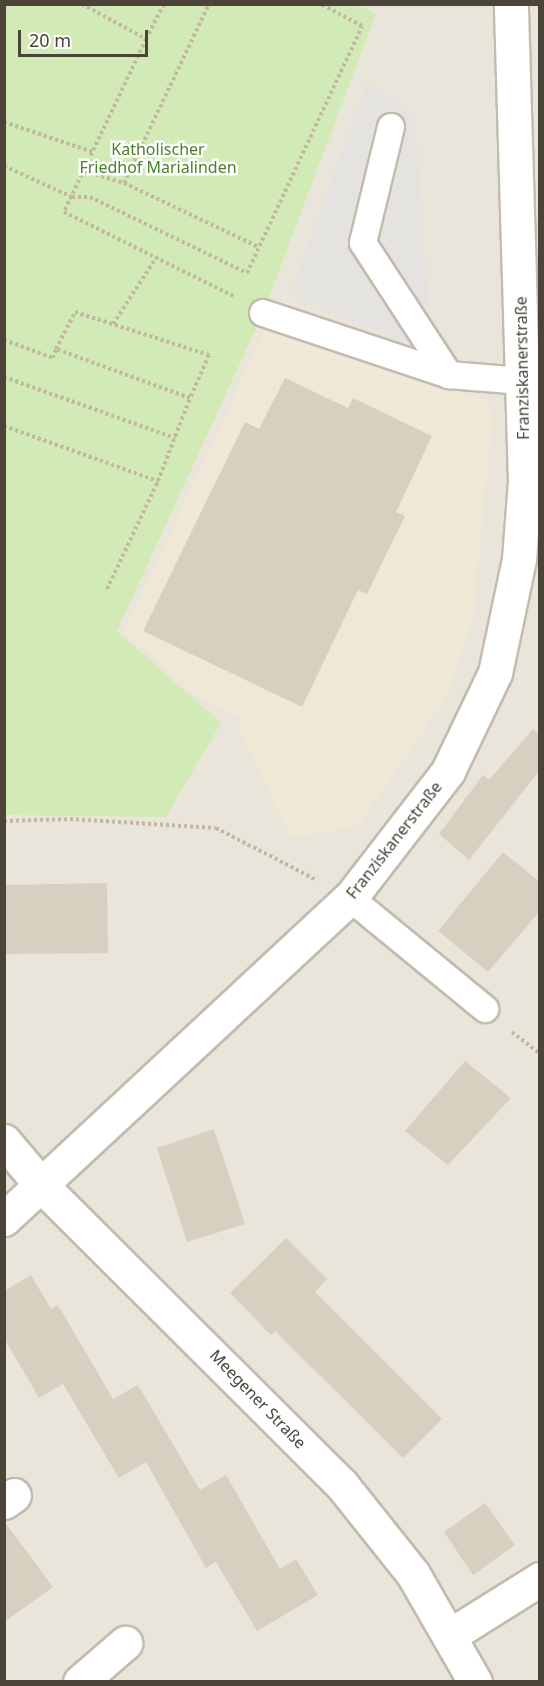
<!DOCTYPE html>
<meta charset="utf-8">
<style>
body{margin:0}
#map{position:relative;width:544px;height:1686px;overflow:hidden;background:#f6f3ec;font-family:"Noto Sans",sans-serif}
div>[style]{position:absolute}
.residential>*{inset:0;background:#eae5da}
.education>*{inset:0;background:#efe8d6}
.green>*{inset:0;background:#d2eab5}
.parking>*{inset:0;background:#e5e3e0}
.building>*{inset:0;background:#d8cfc1}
.path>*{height:4px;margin-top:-2px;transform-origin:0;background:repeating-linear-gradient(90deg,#c4b79f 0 3px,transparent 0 6px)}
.roads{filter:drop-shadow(2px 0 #c2bbae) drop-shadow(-2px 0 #c2bbae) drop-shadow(0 2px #c2bbae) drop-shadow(0 -2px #c2bbae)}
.service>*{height:26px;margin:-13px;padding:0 13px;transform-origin:13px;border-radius:13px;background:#fff}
.minor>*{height:33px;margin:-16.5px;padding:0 16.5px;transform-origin:16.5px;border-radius:16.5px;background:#fff}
span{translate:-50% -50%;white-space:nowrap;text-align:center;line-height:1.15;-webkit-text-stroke:5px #fff;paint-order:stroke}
.park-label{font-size:16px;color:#4a7f2a}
.street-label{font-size:16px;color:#4b4439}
.frame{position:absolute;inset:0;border:6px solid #4b4439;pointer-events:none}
.scale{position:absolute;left:18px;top:30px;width:130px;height:27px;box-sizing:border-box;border:3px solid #4b4439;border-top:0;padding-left:8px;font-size:18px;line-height:21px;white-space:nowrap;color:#4b4439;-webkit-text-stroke:4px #fff;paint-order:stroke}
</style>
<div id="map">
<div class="residential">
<i style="clip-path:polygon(5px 5px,539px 5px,539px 1681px,5px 1681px)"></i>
</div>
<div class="education">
<i style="clip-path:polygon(266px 328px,489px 401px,492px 422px,473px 619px,448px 695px,359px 825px,291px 838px,238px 730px,243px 720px,191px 692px,124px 632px)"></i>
</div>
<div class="green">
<i style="clip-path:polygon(356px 4px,376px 14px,263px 313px,117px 631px,221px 723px,166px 817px,5px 815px,4px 5px)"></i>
</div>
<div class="parking">
<i style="clip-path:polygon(367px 82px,415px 117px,430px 328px,402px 343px,291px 293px)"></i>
</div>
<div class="building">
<i style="clip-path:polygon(285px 378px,348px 408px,353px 398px,432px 436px,396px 512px,405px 516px,367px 594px,358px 590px,302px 707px,143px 631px,245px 422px,259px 429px)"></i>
<i style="clip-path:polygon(533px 729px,540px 735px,540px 770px,469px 860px,439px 834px,483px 775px,489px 780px)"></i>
<i style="clip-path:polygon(503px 852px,540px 882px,540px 911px,488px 972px,438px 931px)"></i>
<i style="clip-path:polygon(107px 883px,108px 953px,4px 954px,4px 885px)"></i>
<i style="clip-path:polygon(465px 1061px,511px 1098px,448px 1165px,405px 1131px)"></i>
<i style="clip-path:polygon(214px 1129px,245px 1224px,187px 1242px,157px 1148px)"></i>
<i style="clip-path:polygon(286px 1238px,327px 1279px,315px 1292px,442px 1419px,403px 1458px,275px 1331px,271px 1335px,230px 1293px)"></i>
<i style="clip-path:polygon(31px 1275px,51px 1309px,58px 1305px,113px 1399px,138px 1385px,200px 1490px,226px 1475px,280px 1569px,296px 1559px,318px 1595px,257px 1631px,216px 1562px,206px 1568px,146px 1462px,119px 1478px,63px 1384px,39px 1398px,4px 1338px,4px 1291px)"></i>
<i style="clip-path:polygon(485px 1503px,515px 1545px,473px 1575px,444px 1532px)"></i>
<i style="clip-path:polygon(4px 1521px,53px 1587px,4px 1622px)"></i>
</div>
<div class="path">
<i style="left:82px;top:4px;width:73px;rotate:28.7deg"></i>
<i style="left:146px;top:39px;width:191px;rotate:115.4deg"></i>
<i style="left:64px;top:212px;width:189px;rotate:26.4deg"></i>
<i style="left:146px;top:39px;width:39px;rotate:-63deg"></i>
<i style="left:4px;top:122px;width:94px;rotate:18.6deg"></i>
<i style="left:4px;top:166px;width:75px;rotate:24.5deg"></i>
<i style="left:72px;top:197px;width:18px"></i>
<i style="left:90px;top:197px;width:174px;rotate:25.8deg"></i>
<i style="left:247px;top:273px;width:272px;rotate:-65deg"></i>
<i style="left:362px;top:26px;width:47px;rotate:-151.8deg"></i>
<i style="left:84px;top:171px;width:42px;rotate:16.7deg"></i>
<i style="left:124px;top:183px;width:198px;rotate:-64.6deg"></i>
<i style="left:124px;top:183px;width:149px;rotate:25.4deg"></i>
<i style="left:113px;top:324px;width:79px;rotate:-56.9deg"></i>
<i style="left:4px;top:340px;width:52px;rotate:20.2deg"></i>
<i style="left:53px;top:358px;width:9px;rotate:-72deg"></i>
<i style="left:56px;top:349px;width:42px;rotate:-62.8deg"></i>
<i style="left:75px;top:312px;width:141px;rotate:17.8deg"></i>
<i style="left:209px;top:355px;width:47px;rotate:113.8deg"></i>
<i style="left:190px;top:398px;width:143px;rotate:-159.9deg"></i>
<i style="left:4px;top:377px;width:182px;rotate:19.6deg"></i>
<i style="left:4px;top:426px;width:164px;rotate:19.7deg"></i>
<i style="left:158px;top:481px;width:89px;rotate:-68.9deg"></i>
<i style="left:107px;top:589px;width:119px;rotate:-64.7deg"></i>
<i style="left:4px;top:821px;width:66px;rotate:-1.7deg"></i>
<i style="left:70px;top:819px;width:146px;rotate:3.5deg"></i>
<i style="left:216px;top:828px;width:111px;rotate:27.3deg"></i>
<i style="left:512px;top:1032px;width:36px;rotate:38deg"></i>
</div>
<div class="roads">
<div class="service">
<i style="left:391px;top:127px;width:119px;rotate:103.6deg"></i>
<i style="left:363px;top:243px;width:158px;rotate:56.9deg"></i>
<i style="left:263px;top:313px;width:196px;rotate:18.4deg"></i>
<i style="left:449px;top:375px;width:73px;rotate:4.7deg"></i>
<i style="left:350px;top:898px;width:175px;rotate:39.4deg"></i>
</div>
<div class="minor">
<i style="left:4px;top:1141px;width:57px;rotate:49.9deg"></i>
<i style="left:41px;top:1185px;width:425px;rotate:44.9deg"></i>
<i style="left:342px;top:1485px;width:114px;rotate:51.4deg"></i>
<i style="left:413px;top:1574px;width:125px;rotate:60.1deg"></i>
<i style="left:4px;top:1219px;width:472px;rotate:-42.9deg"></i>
<i style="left:350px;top:898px;width:160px;rotate:-52.3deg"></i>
<i style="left:448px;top:771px;width:109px;rotate:-64.4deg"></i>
<i style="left:495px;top:673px;width:116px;rotate:-78.1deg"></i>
<i style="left:519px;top:559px;width:78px;rotate:-85.6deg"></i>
<i style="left:525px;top:481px;width:477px;rotate:-91.7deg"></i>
<i style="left:4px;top:1502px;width:12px;rotate:-35deg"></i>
<i style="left:449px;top:1636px;width:107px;rotate:-32.1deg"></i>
<i style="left:80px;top:1682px;width:60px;rotate:-40.9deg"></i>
</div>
</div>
<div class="park-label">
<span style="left:158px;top:158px">Katholischer<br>Friedhof Marialinden</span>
</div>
<div class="street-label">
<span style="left:522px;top:368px;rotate:-91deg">Franziskanerstraße</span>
<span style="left:394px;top:840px;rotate:-52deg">Franziskanerstraße</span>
<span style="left:258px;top:1399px;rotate:46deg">Meegener Straße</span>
</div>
<div class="frame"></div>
<div class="scale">20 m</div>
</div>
